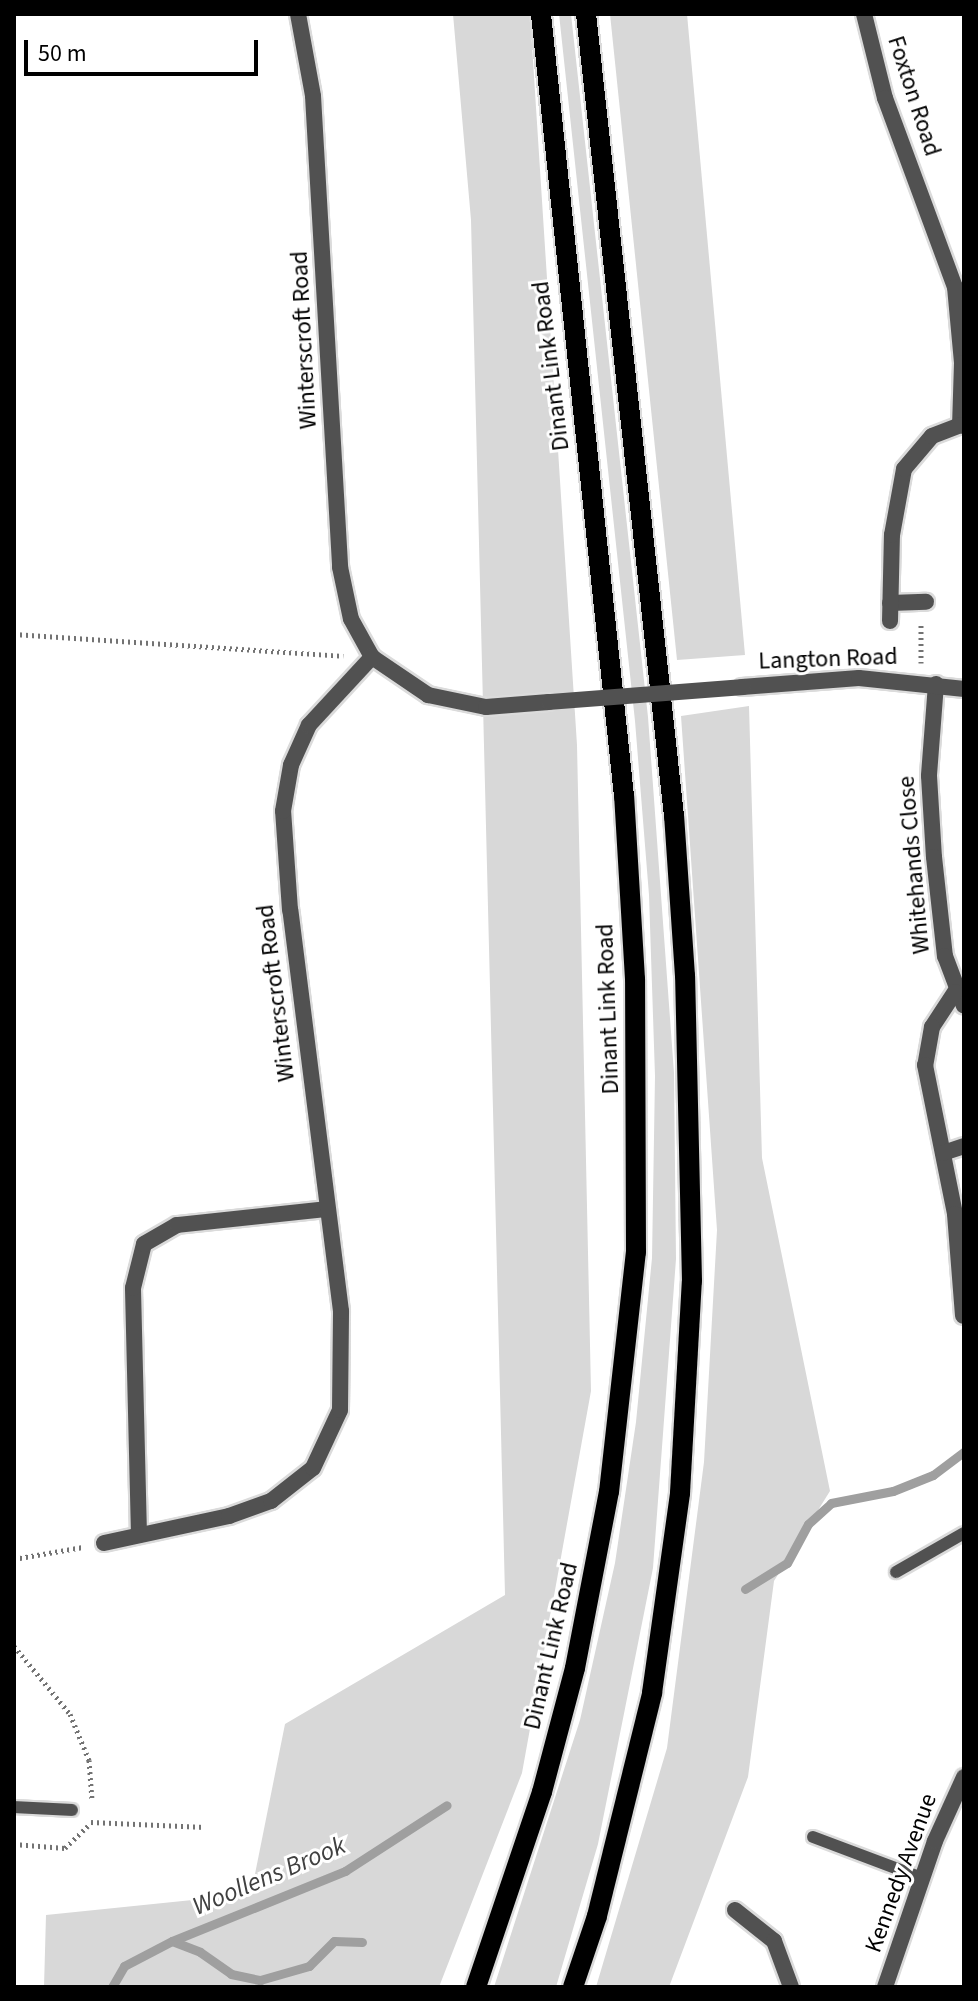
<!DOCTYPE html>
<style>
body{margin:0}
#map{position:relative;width:978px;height:2001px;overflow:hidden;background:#fff;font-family:"Source Sans 3",sans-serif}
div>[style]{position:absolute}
.green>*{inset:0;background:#d8d8d8}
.stream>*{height:9px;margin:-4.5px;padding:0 4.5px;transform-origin:4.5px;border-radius:4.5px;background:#9f9f9f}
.path>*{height:5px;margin-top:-2.5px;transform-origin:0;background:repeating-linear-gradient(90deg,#737373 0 2px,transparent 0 6px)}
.roads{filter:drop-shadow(2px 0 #dbdbdb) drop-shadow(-2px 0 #dbdbdb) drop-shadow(0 2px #dbdbdb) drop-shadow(0 -2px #dbdbdb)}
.lane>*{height:12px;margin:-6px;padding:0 6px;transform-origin:6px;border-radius:6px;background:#515151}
.street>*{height:16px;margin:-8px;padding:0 8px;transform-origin:8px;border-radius:8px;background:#515151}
.primary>*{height:20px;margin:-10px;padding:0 10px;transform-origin:10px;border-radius:10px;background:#000}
.street-bridge>*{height:16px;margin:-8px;padding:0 8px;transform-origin:8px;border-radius:8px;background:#515151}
span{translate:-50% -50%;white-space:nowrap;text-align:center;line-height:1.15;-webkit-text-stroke:6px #fff;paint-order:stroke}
.street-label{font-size:24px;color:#000}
.water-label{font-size:26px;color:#404040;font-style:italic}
.frame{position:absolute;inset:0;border:16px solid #000;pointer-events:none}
.scale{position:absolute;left:24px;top:40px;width:234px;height:36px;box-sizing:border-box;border:4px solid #000;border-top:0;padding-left:10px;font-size:24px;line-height:28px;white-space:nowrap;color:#000;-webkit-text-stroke:6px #fff;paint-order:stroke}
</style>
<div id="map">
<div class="green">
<i style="clip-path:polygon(453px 14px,530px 14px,577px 745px,591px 1391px,522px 1773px,439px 1987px,44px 1987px,46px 1915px,251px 1894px,285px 1724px,505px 1595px,471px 220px)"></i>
<i style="clip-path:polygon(559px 14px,571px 14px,648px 717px,674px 1073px,676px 1259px,653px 1568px,598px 1844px,556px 1987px,494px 1987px,580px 1720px,615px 1563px,636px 1422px,652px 1258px,655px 1076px,649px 895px,635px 721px)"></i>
<i style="clip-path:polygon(610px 14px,687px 14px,745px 655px,677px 660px)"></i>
<i style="clip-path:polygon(749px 706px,762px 1158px,830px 1491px,774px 1581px,748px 1777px,669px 1987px,596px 1987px,667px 1748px,704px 1462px,717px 1230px,681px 716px)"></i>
</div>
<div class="stream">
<i style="left:745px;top:1589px;width:49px;rotate:-31.8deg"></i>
<i style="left:787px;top:1563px;width:44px;rotate:-61.7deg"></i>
<i style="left:808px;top:1524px;width:31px;rotate:-42deg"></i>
<i style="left:831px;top:1503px;width:63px;rotate:-11deg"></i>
<i style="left:893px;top:1491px;width:43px;rotate:-21.8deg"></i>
<i style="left:933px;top:1475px;width:39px;rotate:-37deg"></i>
<i style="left:172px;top:1941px;width:30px;rotate:21deg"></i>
<i style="left:200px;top:1952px;width:38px;rotate:35deg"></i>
<i style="left:231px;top:1974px;width:30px;rotate:12deg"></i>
<i style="left:260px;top:1980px;width:51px;rotate:-15.9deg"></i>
<i style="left:309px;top:1966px;width:35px;rotate:-45deg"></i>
<i style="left:334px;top:1941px;width:28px;rotate:2deg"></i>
<i style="left:112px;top:1987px;width:24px;rotate:-60deg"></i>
<i style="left:124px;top:1966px;width:54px;rotate:-27.5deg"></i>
<i style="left:172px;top:1941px;width:187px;rotate:-22deg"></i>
<i style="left:345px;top:1871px;width:121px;rotate:-32.9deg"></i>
</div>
<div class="path">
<i style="left:14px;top:634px;width:330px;rotate:3.8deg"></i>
<i style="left:921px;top:663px;width:38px;rotate:-90deg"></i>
<i style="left:14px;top:1559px;width:70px;rotate:-9.9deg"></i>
<i style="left:14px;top:1646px;width:88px;rotate:50.5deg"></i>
<i style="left:70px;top:1714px;width:50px;rotate:67.6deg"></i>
<i style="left:89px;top:1760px;width:40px;rotate:85.7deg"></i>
<i style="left:91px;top:1822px;width:114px;rotate:2.5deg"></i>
<i style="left:14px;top:1844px;width:51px;rotate:4.5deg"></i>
<i style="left:65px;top:1848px;width:32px;rotate:-44deg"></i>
</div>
<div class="roads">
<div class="lane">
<i style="left:896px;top:1572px;width:78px;rotate:-29.8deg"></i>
<i style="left:14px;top:1807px;width:58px;rotate:3deg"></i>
<i style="left:813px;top:1837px;width:116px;rotate:20.6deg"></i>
</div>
<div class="street">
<i style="left:298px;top:14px;width:83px;rotate:79.6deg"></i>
<i style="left:313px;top:96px;width:472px;rotate:86.7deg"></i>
<i style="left:340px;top:567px;width:53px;rotate:78.1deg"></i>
<i style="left:351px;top:619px;width:43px;rotate:61.1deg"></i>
<i style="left:372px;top:657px;width:68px;rotate:34.2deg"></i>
<i style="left:428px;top:695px;width:59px;rotate:11.7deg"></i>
<i style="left:486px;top:707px;width:63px;rotate:-4.5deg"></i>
<i style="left:864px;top:14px;width:87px;rotate:76deg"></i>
<i style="left:885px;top:98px;width:202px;rotate:69.7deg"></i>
<i style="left:955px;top:287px;width:76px;rotate:84.7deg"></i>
<i style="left:962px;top:363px;width:62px;rotate:91.8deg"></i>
<i style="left:960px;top:425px;width:4px;rotate:14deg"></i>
<i style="left:890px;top:603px;width:36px;rotate:-2deg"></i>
<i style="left:890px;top:621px;width:86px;rotate:-88.7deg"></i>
<i style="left:892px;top:535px;width:67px;rotate:-79.7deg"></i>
<i style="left:904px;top:469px;width:43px;rotate:-49.7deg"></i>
<i style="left:932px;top:436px;width:30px;rotate:-21deg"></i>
<i style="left:936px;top:684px;width:92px;rotate:94.4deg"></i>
<i style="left:929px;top:776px;width:81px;rotate:86.5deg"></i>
<i style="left:934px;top:857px;width:100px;rotate:83.7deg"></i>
<i style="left:945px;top:956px;width:53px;rotate:69.2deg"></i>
<i style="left:742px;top:687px;width:117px;rotate:-4.4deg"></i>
<i style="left:859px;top:678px;width:106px;rotate:6deg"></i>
<i style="left:955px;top:992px;width:42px;rotate:123.3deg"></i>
<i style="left:932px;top:1027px;width:39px;rotate:100deg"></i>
<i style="left:925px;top:1065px;width:152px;rotate:78.6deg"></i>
<i style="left:955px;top:1214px;width:102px;rotate:85.5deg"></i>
<i style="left:943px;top:1153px;width:22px;rotate:-18deg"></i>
<i style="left:139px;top:1535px;width:247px;rotate:-91.4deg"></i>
<i style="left:133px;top:1288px;width:45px;rotate:-76deg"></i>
<i style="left:144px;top:1244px;width:38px;rotate:-30deg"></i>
<i style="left:177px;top:1225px;width:151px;rotate:-6.1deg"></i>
<i style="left:104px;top:1543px;width:128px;rotate:-12.2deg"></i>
<i style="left:229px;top:1516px;width:45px;rotate:-19.7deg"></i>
<i style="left:271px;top:1501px;width:53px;rotate:-38.2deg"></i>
<i style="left:313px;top:1468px;width:64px;rotate:-65deg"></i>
<i style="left:340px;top:1410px;width:99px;rotate:-89.4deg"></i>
<i style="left:341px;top:1311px;width:404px;rotate:-97.2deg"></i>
<i style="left:290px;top:910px;width:99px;rotate:-94deg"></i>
<i style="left:283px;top:811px;width:47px;rotate:-80.1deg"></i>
<i style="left:291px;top:765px;width:44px;rotate:-65.8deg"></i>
<i style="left:309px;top:725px;width:93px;rotate:-47.2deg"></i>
<i style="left:735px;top:1910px;width:50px;rotate:38.5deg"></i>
<i style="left:774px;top:1941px;width:49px;rotate:69.7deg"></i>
<i style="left:885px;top:1987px;width:154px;rotate:-71.1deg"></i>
<i style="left:935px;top:1841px;width:70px;rotate:-65.6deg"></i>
</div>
<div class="primary">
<i style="left:476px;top:1987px;width:206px;rotate:-71.3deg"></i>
<i style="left:542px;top:1792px;width:128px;rotate:-75.1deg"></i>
<i style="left:575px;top:1668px;width:179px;rotate:-79.1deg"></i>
<i style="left:609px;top:1492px;width:242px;rotate:-83.6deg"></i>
<i style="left:636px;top:1252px;width:273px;rotate:-90.2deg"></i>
<i style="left:635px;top:979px;width:183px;rotate:-93.4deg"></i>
<i style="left:624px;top:796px;width:786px;rotate:-96.06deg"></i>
<i style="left:573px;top:1987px;width:75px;rotate:-71.3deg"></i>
<i style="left:597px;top:1916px;width:230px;rotate:-76.1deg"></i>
<i style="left:652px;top:1693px;width:202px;rotate:-82deg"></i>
<i style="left:680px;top:1493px;width:212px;rotate:-86.8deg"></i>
<i style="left:692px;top:1281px;width:305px;rotate:-91.3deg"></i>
<i style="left:685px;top:976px;width:160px;rotate:-93.9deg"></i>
<i style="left:674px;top:816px;width:807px;rotate:-96.26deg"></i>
</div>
</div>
<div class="street-bridge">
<i style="left:549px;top:702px;width:194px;rotate:-4.4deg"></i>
</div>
<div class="street-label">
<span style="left:914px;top:96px;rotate:72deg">Foxton Road</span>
<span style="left:304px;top:340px;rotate:-93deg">Winterscroft Road</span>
<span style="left:551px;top:366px;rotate:-97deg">Dinant Link Road</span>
<span style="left:828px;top:659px;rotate:-2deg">Langton Road</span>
<span style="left:914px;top:865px;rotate:-95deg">Whitehands Close</span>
<span style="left:276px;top:993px;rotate:-97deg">Winterscroft Road</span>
<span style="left:608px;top:1009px;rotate:-92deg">Dinant Link Road</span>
<span style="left:551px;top:1646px;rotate:-77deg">Dinant Link Road</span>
<span style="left:901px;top:1873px;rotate:-70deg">Kennedy Avenue</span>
</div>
<div class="water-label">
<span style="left:269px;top:1876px;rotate:-23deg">Woollens Brook</span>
</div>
<div class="frame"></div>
<div class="scale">50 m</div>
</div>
